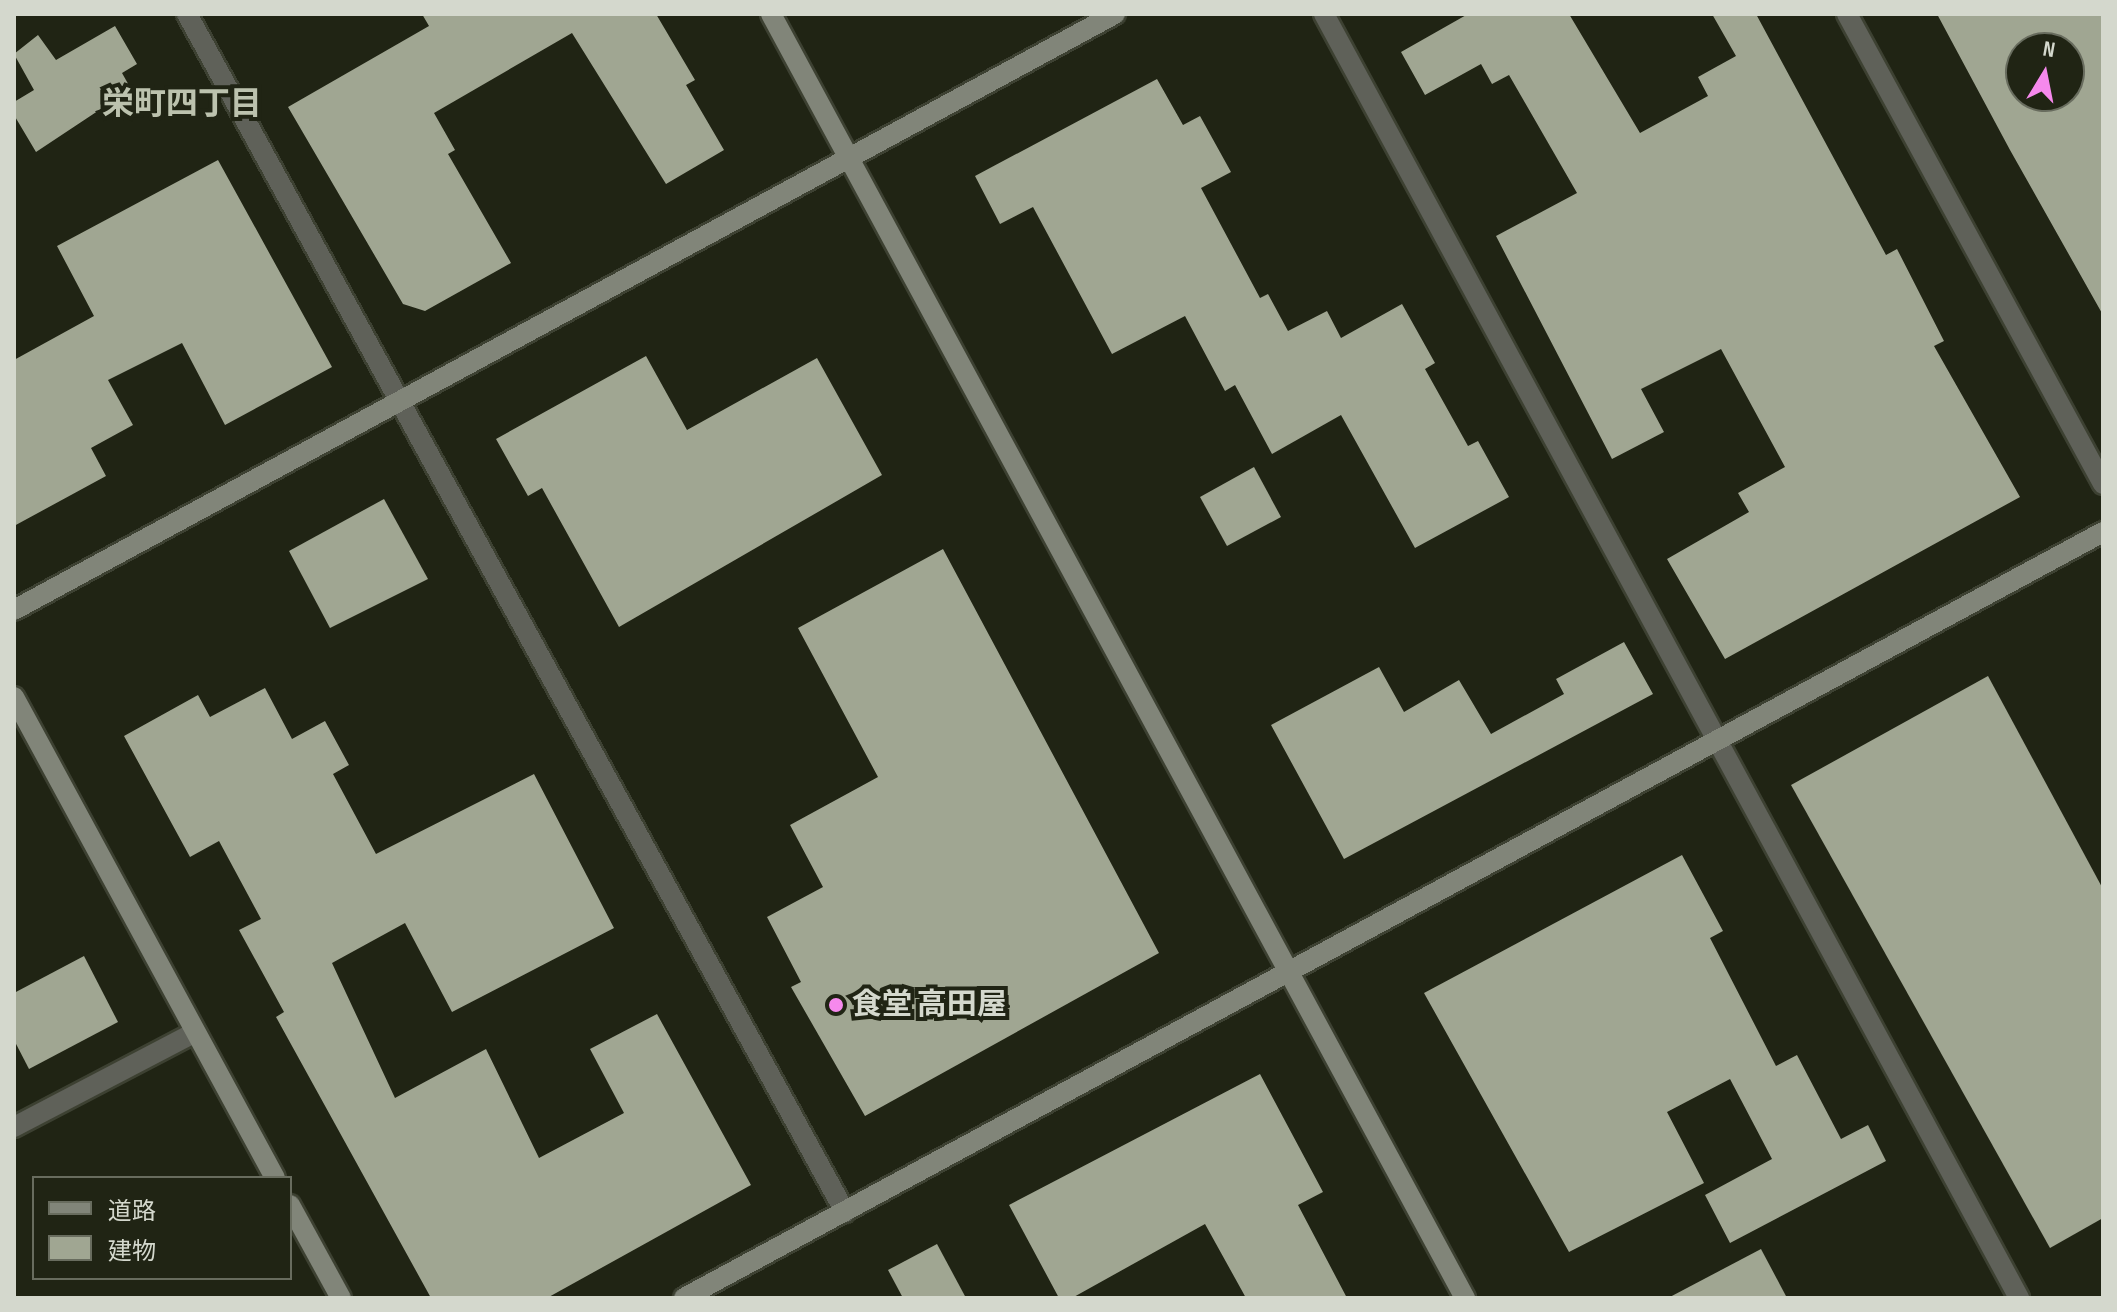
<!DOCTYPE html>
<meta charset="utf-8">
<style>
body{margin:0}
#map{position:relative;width:2117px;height:1312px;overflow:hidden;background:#202414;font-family:"Sofia Sans Condensed","Noto Sans JP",sans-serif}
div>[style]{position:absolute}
.building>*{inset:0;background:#a0a692}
.roads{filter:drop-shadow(2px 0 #3d4132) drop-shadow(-2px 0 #3d4132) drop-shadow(0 2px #3d4132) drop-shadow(0 -2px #3d4132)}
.street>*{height:20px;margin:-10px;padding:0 10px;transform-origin:10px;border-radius:10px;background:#5f6159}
.secondary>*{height:20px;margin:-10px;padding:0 10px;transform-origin:10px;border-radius:10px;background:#818579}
.dots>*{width:22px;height:22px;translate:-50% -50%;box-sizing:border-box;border:4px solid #202414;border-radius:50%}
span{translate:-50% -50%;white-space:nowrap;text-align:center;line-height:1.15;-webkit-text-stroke:8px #202414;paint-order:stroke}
.poi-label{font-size:30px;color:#d4d8cd;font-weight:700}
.left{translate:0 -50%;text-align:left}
.neighbourhood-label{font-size:32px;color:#bcc2ae;font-weight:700}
.frame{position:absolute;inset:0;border:16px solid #d4d8cd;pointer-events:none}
.legend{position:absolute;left:32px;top:1176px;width:260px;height:104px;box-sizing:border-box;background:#202414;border:2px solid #686c5e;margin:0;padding:10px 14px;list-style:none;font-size:24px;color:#d4d8cd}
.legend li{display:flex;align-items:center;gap:16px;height:40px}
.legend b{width:40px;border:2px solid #686c5e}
.north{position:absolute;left:2005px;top:32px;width:80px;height:80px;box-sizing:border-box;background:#202414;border:2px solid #686c5e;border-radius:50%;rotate:10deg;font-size:22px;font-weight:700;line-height:32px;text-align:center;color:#d4d8cd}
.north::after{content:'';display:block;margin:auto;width:28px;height:36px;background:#f689ed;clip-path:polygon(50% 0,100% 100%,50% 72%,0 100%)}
</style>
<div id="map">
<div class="building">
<i style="clip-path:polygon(422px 14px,656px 14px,695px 80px,686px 85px,724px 150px,666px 184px,572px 33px,434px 113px,455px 150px,448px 154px,511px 263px,425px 311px,403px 304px,288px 107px,429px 26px)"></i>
<i style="clip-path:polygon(1468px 14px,1569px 14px,1640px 133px,1708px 96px,1698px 77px,1736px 56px,1712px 14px,1756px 14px,1886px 255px,1897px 249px,1944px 341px,1934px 346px,2020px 497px,1725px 659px,1667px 559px,1749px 512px,1738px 493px,1785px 467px,1721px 349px,1641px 389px,1664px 432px,1612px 459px,1496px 236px,1577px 193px,1509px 75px,1492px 84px,1481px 64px,1425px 95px,1401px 52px)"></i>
<i style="clip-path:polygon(evenodd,1937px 14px,2103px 14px,2103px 315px,2010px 150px,1937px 14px,2021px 48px,2069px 48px,2069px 96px,2021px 96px,2021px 48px)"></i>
<i style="clip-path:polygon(115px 26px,137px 64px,122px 73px,131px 89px,36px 152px,14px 115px,14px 102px,34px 90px,14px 54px,38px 35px,56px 60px)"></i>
<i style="clip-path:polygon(1157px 79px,1183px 125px,1200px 116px,1231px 172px,1201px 188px,1260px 298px,1268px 294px,1288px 331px,1327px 311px,1341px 338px,1402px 304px,1435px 363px,1425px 369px,1468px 446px,1478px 441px,1509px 497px,1415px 548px,1341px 415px,1272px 454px,1235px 385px,1225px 391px,1185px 316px,1112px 354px,1033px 207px,1000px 224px,975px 176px)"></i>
<i style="clip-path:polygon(218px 160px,332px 367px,225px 425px,182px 343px,108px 380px,133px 425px,91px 448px,106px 476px,14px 526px,14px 360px,94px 316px,57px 246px)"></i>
<i style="clip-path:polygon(646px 356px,687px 430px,817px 358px,882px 475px,619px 627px,542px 488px,528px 496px,496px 439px)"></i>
<i style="clip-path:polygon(1254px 467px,1281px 517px,1227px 546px,1200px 497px)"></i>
<i style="clip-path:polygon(384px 499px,428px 579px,330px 628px,289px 551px)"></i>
<i style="clip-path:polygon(943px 549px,1159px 953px,865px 1116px,791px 987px,801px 982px,767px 917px,823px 887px,790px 825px,878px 777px,798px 628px)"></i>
<i style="clip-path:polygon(1624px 642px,1653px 694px,1344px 859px,1271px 725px,1379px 667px,1404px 712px,1459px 680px,1491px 734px,1564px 694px,1556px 679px)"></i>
<i style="clip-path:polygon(1988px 676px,2103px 889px,2103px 1218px,2050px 1248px,1791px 785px)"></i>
<i style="clip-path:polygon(265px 688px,292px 739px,325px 721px,349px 765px,333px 774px,376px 854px,534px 774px,614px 928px,452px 1012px,405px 923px,332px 963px,395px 1098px,486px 1049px,539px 1158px,624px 1113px,590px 1049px,657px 1014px,751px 1185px,547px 1298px,431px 1298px,276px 1017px,284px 1012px,239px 930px,261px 919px,219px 841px,190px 857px,124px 736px,198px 695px,210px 717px)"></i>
<i style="clip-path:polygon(1682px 855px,1723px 931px,1710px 938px,1776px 1066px,1797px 1055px,1841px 1139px,1868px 1125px,1886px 1161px,1730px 1243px,1705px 1195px,1772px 1159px,1730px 1079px,1667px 1112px,1704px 1183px,1569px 1252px,1424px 993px)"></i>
<i style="clip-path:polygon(84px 956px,118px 1022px,29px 1069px,14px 1040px,14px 993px)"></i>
<i style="clip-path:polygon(1260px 1074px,1323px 1192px,1298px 1205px,1347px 1298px,1246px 1298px,1205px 1224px,1072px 1298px,1059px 1298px,1009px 1205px)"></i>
<i style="clip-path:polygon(937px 1244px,966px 1298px,903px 1298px,888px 1270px)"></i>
<i style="clip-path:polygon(1761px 1249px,1787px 1298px,1668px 1298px)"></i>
</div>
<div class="roads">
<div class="street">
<i style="left:187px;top:14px;width:1367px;rotate:61.22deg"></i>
<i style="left:1324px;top:14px;width:1460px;rotate:61.57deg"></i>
<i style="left:1847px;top:14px;width:535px;rotate:61.42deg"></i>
<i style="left:14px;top:1127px;width:203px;rotate:-27.6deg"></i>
</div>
<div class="secondary">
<i style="left:771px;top:14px;width:1460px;rotate:61.61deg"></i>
<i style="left:14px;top:610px;width:1252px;rotate:-28.43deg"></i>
<i style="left:14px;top:697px;width:547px;rotate:61.51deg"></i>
<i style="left:290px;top:1205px;width:106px;rotate:61.3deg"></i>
<i style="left:684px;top:1298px;width:1613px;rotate:-28.36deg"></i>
</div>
</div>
<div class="dots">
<i style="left:836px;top:1005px;background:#f689ed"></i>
</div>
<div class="poi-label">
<span class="left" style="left:852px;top:1005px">食堂 高田屋</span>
</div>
<div class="neighbourhood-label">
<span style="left:182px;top:105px">栄町四丁目</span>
</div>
<div class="frame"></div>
<ul class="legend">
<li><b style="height:10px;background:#818579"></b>道路</li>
<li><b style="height:22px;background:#a0a692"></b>建物</li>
</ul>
<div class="north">N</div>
</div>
